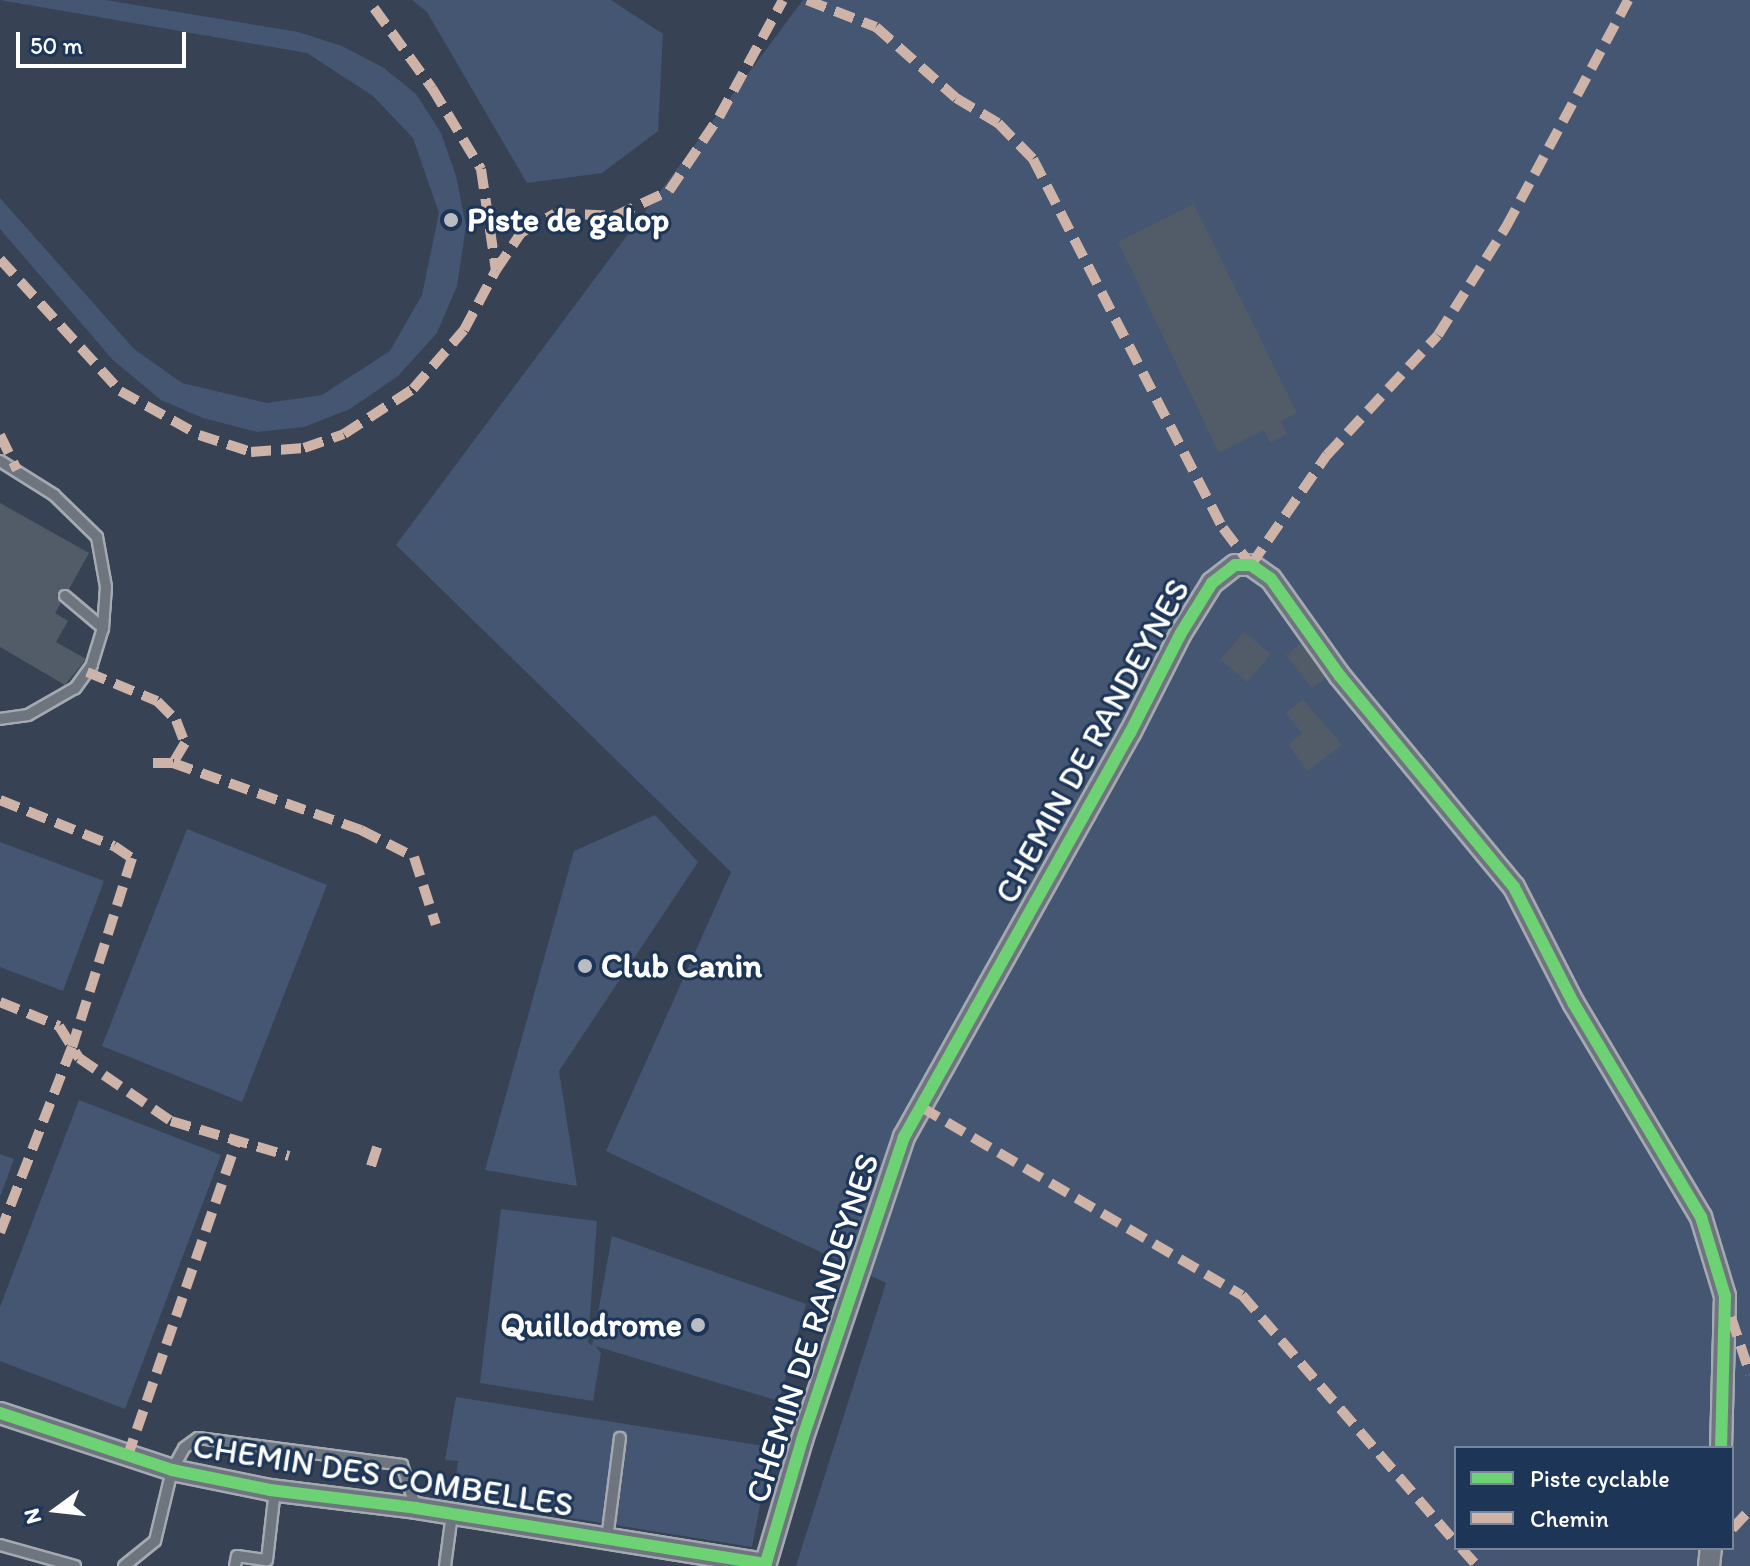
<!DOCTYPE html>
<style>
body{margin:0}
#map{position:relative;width:1750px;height:1566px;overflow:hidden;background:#374354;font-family:Itim,sans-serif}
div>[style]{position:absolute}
.green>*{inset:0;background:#445671}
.building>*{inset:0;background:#525b68}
.roads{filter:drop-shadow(2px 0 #a5aab2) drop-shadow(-2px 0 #a5aab2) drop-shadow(0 2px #a5aab2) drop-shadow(0 -2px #a5aab2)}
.lane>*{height:10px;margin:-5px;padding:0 5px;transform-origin:5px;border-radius:5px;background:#6f757e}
.street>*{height:20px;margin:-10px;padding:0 10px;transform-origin:10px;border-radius:10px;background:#6f757e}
.quiet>*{height:10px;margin-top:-5px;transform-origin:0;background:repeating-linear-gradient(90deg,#ceb3a9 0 20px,transparent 0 30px)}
.cycleway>*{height:12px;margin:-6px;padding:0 6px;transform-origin:6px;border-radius:6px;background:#6cd273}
.dots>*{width:22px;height:22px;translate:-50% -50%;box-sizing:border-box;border:4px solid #1d3557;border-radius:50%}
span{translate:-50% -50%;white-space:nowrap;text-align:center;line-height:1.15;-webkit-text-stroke:6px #1d3557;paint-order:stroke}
.poi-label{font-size:34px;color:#fff;font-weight:700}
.left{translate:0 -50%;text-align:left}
.right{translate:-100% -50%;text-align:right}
.street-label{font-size:34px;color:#fff}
.legend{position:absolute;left:1454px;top:1446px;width:280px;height:104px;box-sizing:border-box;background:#1d3557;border:2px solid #77869a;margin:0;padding:10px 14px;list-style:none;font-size:24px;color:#fff}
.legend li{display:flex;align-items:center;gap:16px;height:40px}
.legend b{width:40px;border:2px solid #77869a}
.north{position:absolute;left:16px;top:1470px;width:80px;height:80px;-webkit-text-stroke:6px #1d3557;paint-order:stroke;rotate:255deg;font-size:22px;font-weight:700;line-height:32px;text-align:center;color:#fff}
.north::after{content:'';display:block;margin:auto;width:28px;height:36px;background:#fff;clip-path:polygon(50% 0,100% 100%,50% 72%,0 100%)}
.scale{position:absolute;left:16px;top:32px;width:170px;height:36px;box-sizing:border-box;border:4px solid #fff;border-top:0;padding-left:10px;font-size:24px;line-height:28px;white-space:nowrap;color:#fff;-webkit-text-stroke:6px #1d3557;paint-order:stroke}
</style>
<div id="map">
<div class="green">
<i style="clip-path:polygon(0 0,105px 0,298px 32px,342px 46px,384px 68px,416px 94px,441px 133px,456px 176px,466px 226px,457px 286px,437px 333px,398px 376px,350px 409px,304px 427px,257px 432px,203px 418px,161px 400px,113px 360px,0 229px,0 198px,134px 349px,182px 383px,267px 403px,322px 395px,390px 351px,422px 295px,439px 213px,413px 138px,373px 96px,307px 53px)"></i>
<i style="clip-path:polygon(412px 0,611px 0,663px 34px,658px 131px,602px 173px,527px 183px,427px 12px)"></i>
<i style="clip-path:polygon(evenodd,803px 0,1750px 0,1750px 1566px,796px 1566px,886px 1283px,606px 1151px,731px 872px,396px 545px,803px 0,1456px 1448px,1732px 1448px,1732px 1548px,1456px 1548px,1456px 1448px)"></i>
<i style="clip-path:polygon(655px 815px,698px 862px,559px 1071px,577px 1186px,485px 1170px,574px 851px)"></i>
<i style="clip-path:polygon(187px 829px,327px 885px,242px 1102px,102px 1046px)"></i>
<i style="clip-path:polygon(0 842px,104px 881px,63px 991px,0 967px)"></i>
<i style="clip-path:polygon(79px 1100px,221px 1155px,125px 1409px,0 1361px,0 1307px)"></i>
<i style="clip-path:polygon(0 1154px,14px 1159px,0 1197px)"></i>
<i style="clip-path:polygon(501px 1209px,597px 1221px,588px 1342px,592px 1346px,612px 1236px,806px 1304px,779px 1401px,595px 1346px,601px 1353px,593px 1401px,480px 1383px)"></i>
<i style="clip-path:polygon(456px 1397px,771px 1447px,752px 1547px,453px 1499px,458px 1461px,445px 1460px)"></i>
</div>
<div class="building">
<i style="clip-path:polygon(1194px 204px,1297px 413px,1281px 421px,1287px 434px,1270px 443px,1264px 430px,1219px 453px,1118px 242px)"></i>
<i style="clip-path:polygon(0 503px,89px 553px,69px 589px,62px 589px,57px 595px,61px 603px,55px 613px,68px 621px,56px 642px,86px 659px,65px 685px,0 647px)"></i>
<i style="clip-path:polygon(1244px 632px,1271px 654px,1247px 682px,1220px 659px)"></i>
<i style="clip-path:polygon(1301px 643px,1326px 678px,1312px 688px,1286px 655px)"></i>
<i style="clip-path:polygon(1303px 699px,1342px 745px,1308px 771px,1288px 745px,1302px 733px,1286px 713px)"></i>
</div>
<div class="roads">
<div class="lane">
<i style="left:0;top:461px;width:64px;rotate:32.2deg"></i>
<i style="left:54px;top:495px;width:60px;rotate:44.3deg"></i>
<i style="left:97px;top:537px;width:51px;rotate:79.8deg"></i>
<i style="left:106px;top:587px;width:41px;rotate:94.2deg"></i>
<i style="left:103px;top:628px;width:39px;rotate:107deg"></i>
<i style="left:92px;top:665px;width:29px;rotate:126deg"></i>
<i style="left:75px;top:688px;width:54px;rotate:150.1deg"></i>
<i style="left:28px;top:715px;width:28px;rotate:172deg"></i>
<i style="left:65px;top:596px;width:50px;rotate:40.1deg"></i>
<i style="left:607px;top:1539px;width:102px;rotate:-82.7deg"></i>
<i style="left:0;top:1545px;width:78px;rotate:15.6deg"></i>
<i style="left:124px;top:1566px;width:40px;rotate:-39deg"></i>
<i style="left:155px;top:1541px;width:73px;rotate:-76.5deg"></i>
<i style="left:172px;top:1470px;width:25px;rotate:-61deg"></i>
<i style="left:184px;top:1448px;width:17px;rotate:-36deg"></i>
<i style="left:198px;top:1438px;width:206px;rotate:7.5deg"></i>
<i style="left:402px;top:1465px;width:45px;rotate:72deg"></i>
<i style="left:235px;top:1566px;width:10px;rotate:-79deg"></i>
<i style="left:237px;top:1556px;width:30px;rotate:8deg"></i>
<i style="left:267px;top:1560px;width:70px;rotate:-83.5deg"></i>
<i style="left:445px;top:1566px;width:52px;rotate:-82.3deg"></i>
</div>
<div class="street">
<i style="left:0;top:1413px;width:181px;rotate:18.3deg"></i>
<i style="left:172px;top:1470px;width:100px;rotate:11.5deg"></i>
<i style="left:270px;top:1490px;width:147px;rotate:7deg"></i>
<i style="left:416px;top:1508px;width:354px;rotate:9.1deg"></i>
<i style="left:765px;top:1566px;width:131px;rotate:-73.6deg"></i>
<i style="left:802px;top:1440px;width:320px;rotate:-71.4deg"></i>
<i style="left:904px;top:1137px;width:463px;rotate:-60.8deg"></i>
<i style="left:1130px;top:733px;width:112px;rotate:-63deg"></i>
<i style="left:1181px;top:633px;width:59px;rotate:-58.2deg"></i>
<i style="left:1212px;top:583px;width:29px;rotate:-38deg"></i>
<i style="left:1235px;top:565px;width:16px"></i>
<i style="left:1251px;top:565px;width:24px;rotate:35deg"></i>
<i style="left:1271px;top:579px;width:119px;rotate:54.6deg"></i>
<i style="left:1340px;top:676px;width:273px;rotate:50.5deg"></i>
<i style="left:1514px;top:887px;width:131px;rotate:62.9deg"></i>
<i style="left:1574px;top:1004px;width:248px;rotate:59.2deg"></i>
<i style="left:1701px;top:1217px;width:83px;rotate:73.1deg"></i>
<i style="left:1725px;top:1296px;width:152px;rotate:91.5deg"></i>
<i style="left:1709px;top:1566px;width:18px;rotate:-84deg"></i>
</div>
</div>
<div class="quiet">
<i style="left:807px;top:0;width:74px;rotate:21.4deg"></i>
<i style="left:876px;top:27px;width:107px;rotate:41.6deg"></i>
<i style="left:956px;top:98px;width:49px;rotate:30.8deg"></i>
<i style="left:998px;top:123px;width:50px;rotate:45.8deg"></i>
<i style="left:1033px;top:159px;width:415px;rotate:62.8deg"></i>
<i style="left:1223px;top:528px;width:46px;rotate:52.9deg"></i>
<i style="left:1251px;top:565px;width:134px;rotate:-55.4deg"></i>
<i style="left:1327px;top:455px;width:163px;rotate:-47.2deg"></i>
<i style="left:1438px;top:335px;width:128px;rotate:-57.8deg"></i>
<i style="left:1506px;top:227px;width:258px;rotate:-61.7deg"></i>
<i style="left:374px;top:8px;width:99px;rotate:54.1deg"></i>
<i style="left:432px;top:88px;width:95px;rotate:58.8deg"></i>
<i style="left:481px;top:169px;width:102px;rotate:81.6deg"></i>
<i style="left:0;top:259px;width:178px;rotate:47.7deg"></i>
<i style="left:120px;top:391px;width:90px;rotate:29.1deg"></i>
<i style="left:199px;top:435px;width:55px;rotate:18.1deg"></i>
<i style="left:251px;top:452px;width:53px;rotate:-4.3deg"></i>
<i style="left:304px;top:448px;width:42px;rotate:-19.3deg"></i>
<i style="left:344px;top:434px;width:82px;rotate:-33.1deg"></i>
<i style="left:413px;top:389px;width:78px;rotate:-49.2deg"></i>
<i style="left:464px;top:330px;width:68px;rotate:-61.9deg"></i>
<i style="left:496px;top:270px;width:45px;rotate:-56deg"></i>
<i style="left:521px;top:233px;width:39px;rotate:-30deg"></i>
<i style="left:555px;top:213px;width:60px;rotate:2.9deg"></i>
<i style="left:615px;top:216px;width:60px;rotate:-24.8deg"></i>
<i style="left:669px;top:191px;width:89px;rotate:-56deg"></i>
<i style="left:719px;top:117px;width:133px;rotate:-61.3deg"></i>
<i style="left:0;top:435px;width:39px;rotate:64deg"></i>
<i style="left:87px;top:672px;width:76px;rotate:22.5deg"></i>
<i style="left:157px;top:701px;width:27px;rotate:45deg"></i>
<i style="left:176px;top:720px;width:25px;rotate:69deg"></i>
<i style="left:185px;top:743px;width:23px;rotate:121deg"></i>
<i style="left:173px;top:763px;width:25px;rotate:180deg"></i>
<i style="left:173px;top:763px;width:200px;rotate:19.6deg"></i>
<i style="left:361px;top:830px;width:59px;rotate:27deg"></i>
<i style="left:414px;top:857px;width:71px;rotate:72.1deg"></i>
<i style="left:0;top:800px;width:123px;rotate:22deg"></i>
<i style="left:114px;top:846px;width:22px;rotate:34deg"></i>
<i style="left:132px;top:858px;width:198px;rotate:107.6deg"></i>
<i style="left:72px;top:1047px;width:199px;rotate:111.2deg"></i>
<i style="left:0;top:1002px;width:64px;rotate:22.1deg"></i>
<i style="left:59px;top:1026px;width:38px;rotate:58deg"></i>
<i style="left:79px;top:1058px;width:112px;rotate:34.4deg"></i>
<i style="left:171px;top:1121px;width:123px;rotate:16.5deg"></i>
<i style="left:921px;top:1107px;width:372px;rotate:30.4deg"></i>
<i style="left:1242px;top:1295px;width:328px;rotate:49.2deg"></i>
<i style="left:371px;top:1166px;width:20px;rotate:-72deg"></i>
<i style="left:1731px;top:1317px;width:60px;rotate:71.6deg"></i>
<i style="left:127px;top:1458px;width:336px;rotate:-70.9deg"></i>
<i style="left:1732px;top:1529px;width:26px;rotate:-47deg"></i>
<i style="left:1461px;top:1548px;width:24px;rotate:48deg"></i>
</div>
<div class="cycleway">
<i style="left:0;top:1413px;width:181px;rotate:18.3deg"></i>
<i style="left:172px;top:1470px;width:100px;rotate:11.5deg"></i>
<i style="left:270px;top:1490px;width:147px;rotate:7deg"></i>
<i style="left:416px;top:1508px;width:354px;rotate:9.1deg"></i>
<i style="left:765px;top:1566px;width:131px;rotate:-73.6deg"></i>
<i style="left:802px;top:1440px;width:320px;rotate:-71.4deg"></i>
<i style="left:904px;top:1137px;width:463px;rotate:-60.8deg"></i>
<i style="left:1130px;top:733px;width:112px;rotate:-63deg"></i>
<i style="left:1181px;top:633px;width:59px;rotate:-58.2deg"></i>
<i style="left:1212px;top:583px;width:29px;rotate:-38deg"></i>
<i style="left:1235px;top:565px;width:16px"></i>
<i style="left:1251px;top:565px;width:24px;rotate:35deg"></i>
<i style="left:1271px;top:579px;width:119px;rotate:54.6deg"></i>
<i style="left:1340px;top:676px;width:273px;rotate:50.5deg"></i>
<i style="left:1514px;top:887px;width:131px;rotate:62.9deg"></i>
<i style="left:1574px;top:1004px;width:248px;rotate:59.2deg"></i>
<i style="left:1701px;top:1217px;width:83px;rotate:73.1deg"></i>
<i style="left:1725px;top:1296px;width:152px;rotate:91.5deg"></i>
</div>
<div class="dots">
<i style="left:451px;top:220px;background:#b9bdc3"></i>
<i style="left:585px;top:966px;background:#b9bdc3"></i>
<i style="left:698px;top:1325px;background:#b9bdc3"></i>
</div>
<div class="poi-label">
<span class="left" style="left:467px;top:220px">Piste de galop</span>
<span class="left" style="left:601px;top:966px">Club Canin</span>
<span class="right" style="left:682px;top:1325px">Quillodrome</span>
</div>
<div class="street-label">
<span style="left:1092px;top:741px;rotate:-61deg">CHEMIN DE RANDEYNES</span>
<span style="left:812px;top:1328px;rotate:-72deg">CHEMIN DE RANDEYNES</span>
<span style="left:383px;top:1475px;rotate:9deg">CHEMIN DES COMBELLES</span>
</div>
<ul class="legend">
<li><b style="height:10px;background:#6cd273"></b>Piste cyclable</li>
<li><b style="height:10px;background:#ceb3a9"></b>Chemin</li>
</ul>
<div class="north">N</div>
<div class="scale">50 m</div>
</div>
